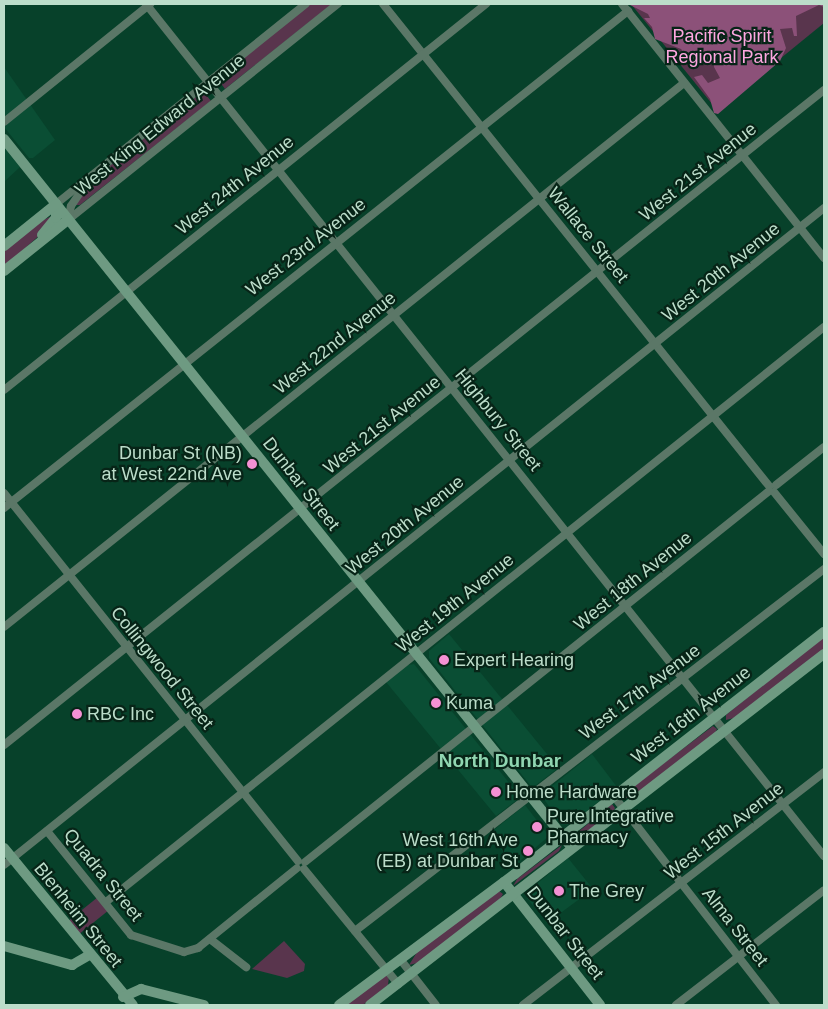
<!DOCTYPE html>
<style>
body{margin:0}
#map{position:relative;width:828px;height:1009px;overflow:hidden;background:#07412a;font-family:Helvetica,sans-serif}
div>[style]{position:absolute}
.built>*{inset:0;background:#0a4e34}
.green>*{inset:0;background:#59354d}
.forest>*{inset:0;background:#8c5179}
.street>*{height:8px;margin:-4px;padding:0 4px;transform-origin:4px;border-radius:4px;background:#5b7767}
.secondary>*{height:10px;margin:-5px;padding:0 5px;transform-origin:5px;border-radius:5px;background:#6e9a82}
.dots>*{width:14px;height:14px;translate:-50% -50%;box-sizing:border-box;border:2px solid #072417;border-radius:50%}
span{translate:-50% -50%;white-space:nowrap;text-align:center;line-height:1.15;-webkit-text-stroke:4.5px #072417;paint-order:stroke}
.park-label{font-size:18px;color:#fea7e0}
.street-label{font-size:18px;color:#bcddca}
.poi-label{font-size:18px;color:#bcddca}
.right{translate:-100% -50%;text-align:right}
.left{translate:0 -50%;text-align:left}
.neighbourhood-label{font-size:19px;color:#90d6b1;font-weight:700}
.frame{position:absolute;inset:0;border:5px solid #bcddca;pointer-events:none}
</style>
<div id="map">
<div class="built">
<i style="clip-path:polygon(4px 67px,55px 140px,33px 158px,29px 158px,4px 127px)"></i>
<i style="clip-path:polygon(4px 147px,20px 167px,4px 182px)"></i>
<i style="clip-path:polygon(449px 634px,556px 765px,557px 769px,536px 785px,530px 785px,429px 658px,429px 651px)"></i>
<i style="clip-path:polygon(414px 664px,518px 794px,518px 799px,496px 816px,386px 682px,408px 665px)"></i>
<i style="clip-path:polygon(592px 754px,617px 787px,569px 825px,562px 825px,541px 795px)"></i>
<i style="clip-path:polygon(525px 805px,549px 836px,514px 866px,489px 834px)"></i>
<i style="clip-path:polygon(568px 858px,593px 889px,547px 923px,527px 898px,527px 892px)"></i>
</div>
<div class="green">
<i style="clip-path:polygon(310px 4px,332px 4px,225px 89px,217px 78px)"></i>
<i style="clip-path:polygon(631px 4px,824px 4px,824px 23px,717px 110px)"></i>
<i style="clip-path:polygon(203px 91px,211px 101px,80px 205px,74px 205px,86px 188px,107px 168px)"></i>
<i style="clip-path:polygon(52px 216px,42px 233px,4px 267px,4px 250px,41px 221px)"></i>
<i style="clip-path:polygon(824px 636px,824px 650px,738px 717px,726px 720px,726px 715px)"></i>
<i style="clip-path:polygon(713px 726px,717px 729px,714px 736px,632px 798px,623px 798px,623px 794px)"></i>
<i style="clip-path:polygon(612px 804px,615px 808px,610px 816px,583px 837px,572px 837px)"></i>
<i style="clip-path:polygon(562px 845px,559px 851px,513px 886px,517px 879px)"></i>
<i style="clip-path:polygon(499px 891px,503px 894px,499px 901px,421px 962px,409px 965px,419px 949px)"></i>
<i style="clip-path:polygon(98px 897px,109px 910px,78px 935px,67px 922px)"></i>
<i style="clip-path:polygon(284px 941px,305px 964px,304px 971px,287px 978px,252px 969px)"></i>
<i style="clip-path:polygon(386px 975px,389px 977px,388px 985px,363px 1005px,346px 1005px)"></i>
</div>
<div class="forest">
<i style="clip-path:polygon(628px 4px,824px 4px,824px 7px,819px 5px,796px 16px,797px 36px,794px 36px,792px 28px,780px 29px,786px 48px,780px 61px,718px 114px,714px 113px,710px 99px,694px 77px,702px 75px,708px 83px,720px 78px,714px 67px,713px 54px,709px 50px,702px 60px,690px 61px,681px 49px,655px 39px,652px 27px,644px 18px,650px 18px,648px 14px)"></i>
</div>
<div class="street">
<i style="left:146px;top:4px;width:1089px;rotate:51.49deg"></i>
<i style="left:383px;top:4px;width:618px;rotate:51.31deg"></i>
<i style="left:622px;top:4px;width:325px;rotate:51.5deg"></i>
<i style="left:4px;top:122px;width:188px;rotate:-38.9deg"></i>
<i style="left:56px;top:204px;width:320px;rotate:-38.7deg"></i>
<i style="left:68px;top:220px;width:346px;rotate:-38.7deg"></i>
<i style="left:68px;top:220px;width:14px;rotate:-78deg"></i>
<i style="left:71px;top:206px;width:27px;rotate:-56deg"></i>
<i style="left:4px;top:390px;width:618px;rotate:-38.69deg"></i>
<i style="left:776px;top:485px;width:61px;rotate:-38.4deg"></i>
<i style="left:774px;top:492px;width:80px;rotate:51.1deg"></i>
<i style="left:4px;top:493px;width:471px;rotate:51.4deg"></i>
<i style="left:4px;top:508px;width:798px;rotate:-38.54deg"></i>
<i style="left:4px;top:627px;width:871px;rotate:-38.66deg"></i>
<i style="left:4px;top:745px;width:1049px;rotate:-38.62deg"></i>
<i style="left:613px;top:795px;width:266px;rotate:52.2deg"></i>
<i style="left:47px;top:831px;width:134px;rotate:51.1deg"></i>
<i style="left:131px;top:935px;width:56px;rotate:17.8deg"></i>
<i style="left:184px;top:952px;width:15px;rotate:-16deg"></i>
<i style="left:198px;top:948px;width:127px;rotate:-38.9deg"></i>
<i style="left:305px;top:862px;width:594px;rotate:-38.64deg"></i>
<i style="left:4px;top:865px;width:1051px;rotate:-38.7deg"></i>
<i style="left:304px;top:869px;width:149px;rotate:50.7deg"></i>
<i style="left:106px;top:902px;width:920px;rotate:-38.69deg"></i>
<i style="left:355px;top:931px;width:592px;rotate:-37.66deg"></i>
<i style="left:210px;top:939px;width:46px;rotate:37.9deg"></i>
<i style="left:400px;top:959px;width:58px;rotate:52deg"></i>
<i style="left:523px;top:1005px;width:381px;rotate:-37.7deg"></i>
<i style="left:676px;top:1005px;width:187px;rotate:-37.8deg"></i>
</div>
<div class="secondary">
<i style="left:4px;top:139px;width:908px;rotate:51.3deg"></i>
<i style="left:42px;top:235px;width:22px;rotate:-51deg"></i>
<i style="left:56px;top:218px;width:14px;rotate:-90deg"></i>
<i style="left:4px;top:246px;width:67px;rotate:-38.9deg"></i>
<i style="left:4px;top:271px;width:82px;rotate:-38.6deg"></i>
<i style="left:4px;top:848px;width:203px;rotate:50.6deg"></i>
<i style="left:504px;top:882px;width:156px;rotate:52deg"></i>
<i style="left:4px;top:946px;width:71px;rotate:15.6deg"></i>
<i style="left:72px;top:965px;width:20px;rotate:-30deg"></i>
<i style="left:123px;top:997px;width:20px;rotate:-24deg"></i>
<i style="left:141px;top:989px;width:65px;rotate:14.3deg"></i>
<i style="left:339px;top:1005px;width:219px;rotate:-36.7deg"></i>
<i style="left:515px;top:874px;width:392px;rotate:-38.1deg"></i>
<i style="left:370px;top:1005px;width:574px;rotate:-37.71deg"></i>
</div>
<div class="dots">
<i style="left:252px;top:464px;background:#f491d4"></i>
<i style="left:444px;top:660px;background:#f491d4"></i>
<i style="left:436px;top:703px;background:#f491d4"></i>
<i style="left:77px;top:714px;background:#f491d4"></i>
<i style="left:496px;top:792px;background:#f491d4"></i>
<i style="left:537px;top:827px;background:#f491d4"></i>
<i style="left:528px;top:851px;background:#f491d4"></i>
<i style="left:559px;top:891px;background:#f491d4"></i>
</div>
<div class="park-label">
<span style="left:722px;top:47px">Pacific Spirit<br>Regional Park</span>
</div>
<div class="street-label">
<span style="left:160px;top:125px;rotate:-39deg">West King Edward Avenue</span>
<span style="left:698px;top:172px;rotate:-39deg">West 21st Avenue</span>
<span style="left:235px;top:185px;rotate:-39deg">West 24th Avenue</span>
<span style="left:588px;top:235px;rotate:51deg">Wallace Street</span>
<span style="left:306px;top:247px;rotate:-38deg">West 23rd Avenue</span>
<span style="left:721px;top:272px;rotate:-39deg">West 20th Avenue</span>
<span style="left:335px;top:343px;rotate:-39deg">West 22nd Avenue</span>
<span style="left:498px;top:420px;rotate:51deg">Highbury Street</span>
<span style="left:382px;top:425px;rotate:-39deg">West 21st Avenue</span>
<span style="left:301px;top:484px;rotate:52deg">Dunbar Street</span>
<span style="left:405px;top:525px;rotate:-39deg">West 20th Avenue</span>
<span style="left:633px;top:581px;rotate:-39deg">West 18th Avenue</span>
<span style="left:455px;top:603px;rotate:-39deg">West 19th Avenue</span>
<span style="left:162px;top:668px;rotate:51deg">Collingwood Street</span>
<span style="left:640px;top:692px;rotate:-37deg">West 17th Avenue</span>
<span style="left:691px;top:715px;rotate:-38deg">West 16th Avenue</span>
<span style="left:724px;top:831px;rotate:-38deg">West 15th Avenue</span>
<span style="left:103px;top:875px;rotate:51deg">Quadra Street</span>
<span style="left:78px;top:915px;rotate:51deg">Blenheim Street</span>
<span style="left:735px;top:927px;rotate:52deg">Alma Street</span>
<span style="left:565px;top:933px;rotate:52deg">Dunbar Street</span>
</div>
<div class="poi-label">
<span class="right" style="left:242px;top:464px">Dunbar St (NB)<br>at West 22nd Ave</span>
<span class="left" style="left:454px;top:660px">Expert Hearing</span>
<span class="left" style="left:446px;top:703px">Kuma</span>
<span class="left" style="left:87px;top:714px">RBC Inc</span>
<span class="left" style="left:506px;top:792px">Home Hardware</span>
<span class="left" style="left:547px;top:827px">Pure Integrative<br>Pharmacy</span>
<span class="right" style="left:518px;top:851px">West 16th Ave<br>(EB) at Dunbar St</span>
<span class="left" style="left:569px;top:891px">The Grey</span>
</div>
<div class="neighbourhood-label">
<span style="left:500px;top:761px">North Dunbar</span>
</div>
<div class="frame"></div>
</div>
